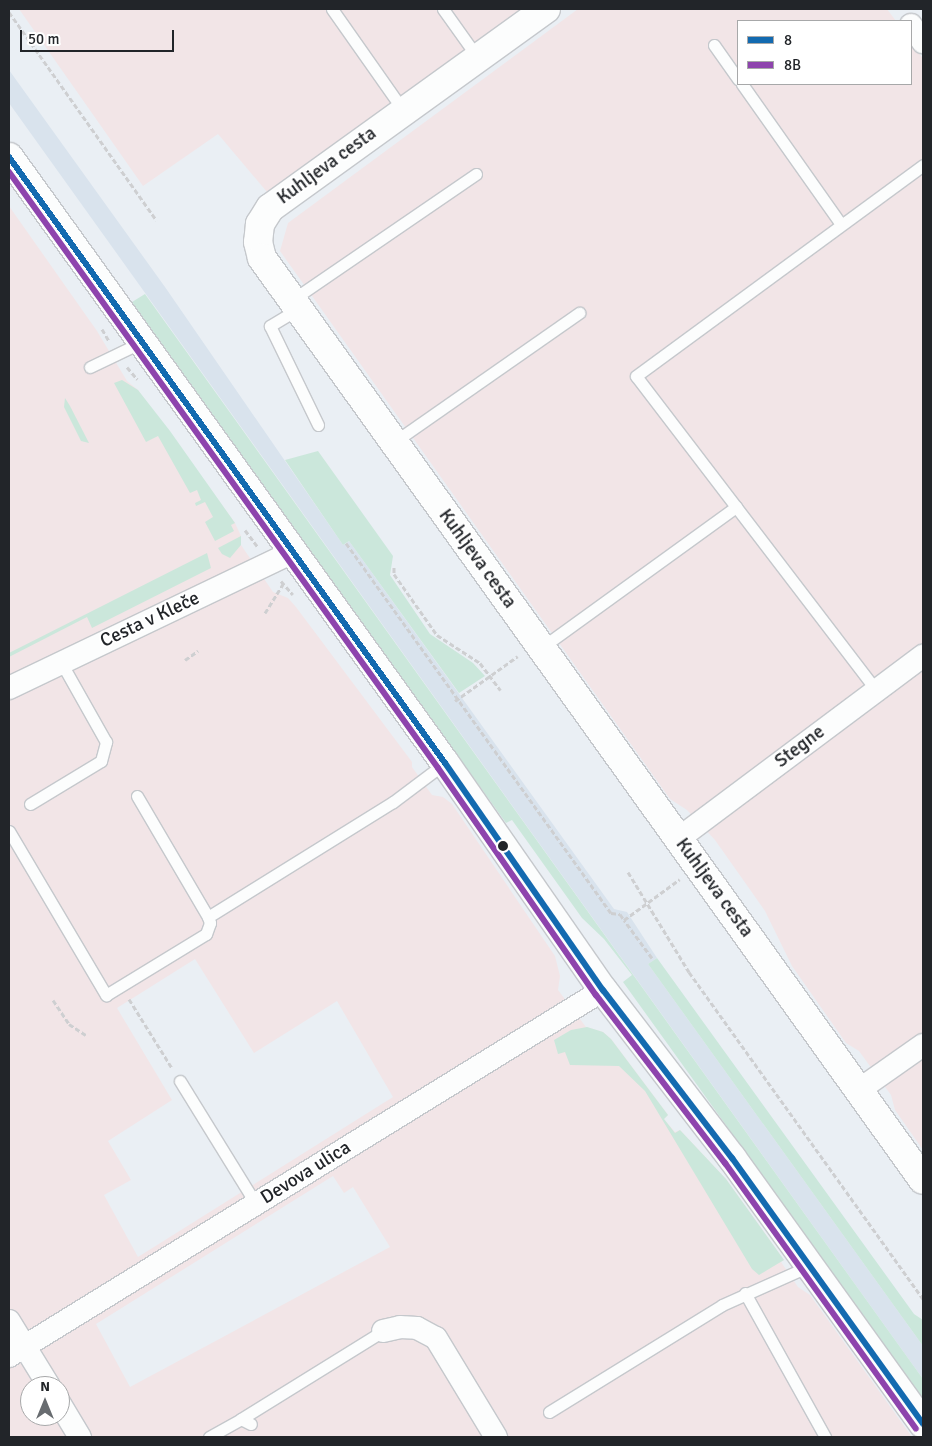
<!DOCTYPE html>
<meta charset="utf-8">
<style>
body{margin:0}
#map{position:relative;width:932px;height:1446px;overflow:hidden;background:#eaeff4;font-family:Signika,sans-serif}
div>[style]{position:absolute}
.industrial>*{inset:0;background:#f2e5e7}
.built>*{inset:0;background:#d9e3ed}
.green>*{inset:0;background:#cbe7db}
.path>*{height:3px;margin-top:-1.5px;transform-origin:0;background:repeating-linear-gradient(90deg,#cecfd1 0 5px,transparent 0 7.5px)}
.roads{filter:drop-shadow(1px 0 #c5c8cc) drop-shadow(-1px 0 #c5c8cc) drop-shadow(0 1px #c5c8cc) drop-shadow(0 -1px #c5c8cc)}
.service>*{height:11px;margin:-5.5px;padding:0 5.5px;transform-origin:5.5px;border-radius:5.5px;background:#fcfdfd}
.minor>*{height:22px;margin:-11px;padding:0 11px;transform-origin:11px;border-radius:11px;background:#fcfdfd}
.tertiary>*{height:28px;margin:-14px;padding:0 14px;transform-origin:14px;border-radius:14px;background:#fcfdfd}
.bus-1>*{height:6px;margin:-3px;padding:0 3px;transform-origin:3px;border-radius:3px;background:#136ab0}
.bus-2>*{height:6px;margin:-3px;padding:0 3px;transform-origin:3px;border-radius:3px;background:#8e44ad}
.dots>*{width:14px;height:14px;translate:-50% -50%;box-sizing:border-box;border:2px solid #fff;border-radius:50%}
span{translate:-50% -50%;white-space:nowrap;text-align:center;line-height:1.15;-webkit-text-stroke:4px #fff;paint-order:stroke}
.street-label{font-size:19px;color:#222529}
.frame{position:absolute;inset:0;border:10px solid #222529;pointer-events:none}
.legend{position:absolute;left:737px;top:20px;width:175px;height:65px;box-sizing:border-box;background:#fff;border:1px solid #a7a8a9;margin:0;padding:6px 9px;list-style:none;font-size:15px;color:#222529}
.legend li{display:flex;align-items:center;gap:10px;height:25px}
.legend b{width:25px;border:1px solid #a7a8a9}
.north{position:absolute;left:20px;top:1376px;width:50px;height:50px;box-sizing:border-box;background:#fff;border:1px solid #a7a8a9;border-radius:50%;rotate:0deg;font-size:14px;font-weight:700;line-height:20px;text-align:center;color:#222529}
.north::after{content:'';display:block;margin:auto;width:18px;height:22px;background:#686c70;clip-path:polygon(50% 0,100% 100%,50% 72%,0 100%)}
.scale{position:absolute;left:20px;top:30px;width:154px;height:22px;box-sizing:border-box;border:2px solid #222529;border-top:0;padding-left:6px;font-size:15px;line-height:18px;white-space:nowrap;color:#222529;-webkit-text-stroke:4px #fff;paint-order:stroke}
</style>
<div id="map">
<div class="industrial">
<i style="clip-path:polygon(19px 9px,524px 9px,267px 192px,218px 134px,143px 186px)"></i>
<i style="clip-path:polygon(578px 9px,887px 9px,896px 21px,738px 21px,738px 84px,911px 84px,911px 41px,923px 59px,923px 1150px,895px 1110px,891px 1095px,859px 1051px,846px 1043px,792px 966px,765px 911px,715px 840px,687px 810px,670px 799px,280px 251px,288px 223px)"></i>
<i style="clip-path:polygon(evenodd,9px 206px,97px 331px,127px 381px,138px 390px,235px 523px,241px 536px,241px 545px,273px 592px,288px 598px,296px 607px,412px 762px,412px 767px,432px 795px,443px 797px,452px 804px,555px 956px,560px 976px,558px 990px,586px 1027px,603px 1032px,611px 1039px,668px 1115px,664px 1119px,675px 1132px,680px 1130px,726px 1179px,784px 1260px,781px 1262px,798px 1287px,810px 1295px,912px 1437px,9px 1437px,9px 206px,195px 959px,254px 1053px,337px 1001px,393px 1097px,138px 1257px,104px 1195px,131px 1180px,108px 1141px,172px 1100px,117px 1008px,195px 959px,9px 206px,333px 1176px,344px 1193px,353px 1187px,390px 1247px,130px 1387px,96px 1324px,333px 1176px,9px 206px,30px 1386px,60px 1386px,60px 1416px,30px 1416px,30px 1386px)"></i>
</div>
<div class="built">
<i style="clip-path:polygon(9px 70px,165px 287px,343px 545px,349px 541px,614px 909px,627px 912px,657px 958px,648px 964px,923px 1346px,923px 1379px,9px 103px)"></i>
</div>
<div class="green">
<i style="clip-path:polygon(145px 294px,923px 1379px,923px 1399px,623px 982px,632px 975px,604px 939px,582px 918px,512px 820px,506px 823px,132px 302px)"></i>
<i style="clip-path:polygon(122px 380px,138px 390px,170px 431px,235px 523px,231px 525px,234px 531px,215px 541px,205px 522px,213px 517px,205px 502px,196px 506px,195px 503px,201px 500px,197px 490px,190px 493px,158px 436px,146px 442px,114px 383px)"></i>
<i style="clip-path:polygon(65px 398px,70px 406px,89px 443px,81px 441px,64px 407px)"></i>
<i style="clip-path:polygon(318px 451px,393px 556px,390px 575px,430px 634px,473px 663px,485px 676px,459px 693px,349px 541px,343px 545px,285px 460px)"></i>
<i style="clip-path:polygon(241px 536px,241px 545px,230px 558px,222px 554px,218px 548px)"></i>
<i style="clip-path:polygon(207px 553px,211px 568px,92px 628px,87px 617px,9px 657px,9px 653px)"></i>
<i style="clip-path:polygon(657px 958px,914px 1314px,923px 1320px,923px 1346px,648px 964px)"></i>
<i style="clip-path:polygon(587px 1027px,603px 1032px,611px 1039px,668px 1115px,664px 1119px,675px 1133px,680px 1130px,726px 1179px,784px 1260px,759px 1275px,752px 1269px,645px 1091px,619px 1066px,570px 1065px,565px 1052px,558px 1054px,554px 1040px,571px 1030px)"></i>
</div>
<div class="path">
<i style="left:9px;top:12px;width:255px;rotate:54.7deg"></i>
<i style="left:102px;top:329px;width:14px;rotate:60deg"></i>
<i style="left:127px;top:367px;width:16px;rotate:50deg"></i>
<i style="left:245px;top:530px;width:21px;rotate:53deg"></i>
<i style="left:346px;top:543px;width:455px;rotate:54.4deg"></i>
<i style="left:611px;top:913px;width:9px;rotate:6deg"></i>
<i style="left:620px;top:914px;width:7px;rotate:56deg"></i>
<i style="left:394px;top:567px;width:7px;rotate:90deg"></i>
<i style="left:394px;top:574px;width:75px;rotate:54.8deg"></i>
<i style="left:437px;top:635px;width:51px;rotate:33.1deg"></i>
<i style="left:480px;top:663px;width:34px;rotate:53deg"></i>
<i style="left:281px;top:581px;width:18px;rotate:49deg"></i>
<i style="left:265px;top:613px;width:34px;rotate:-58deg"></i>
<i style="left:185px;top:660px;width:16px;rotate:-35deg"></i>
<i style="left:455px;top:701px;width:77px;rotate:-35.5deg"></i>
<i style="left:628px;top:872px;width:117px;rotate:58.6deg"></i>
<i style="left:689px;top:972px;width:402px;rotate:54.4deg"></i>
<i style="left:652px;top:958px;width:47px;rotate:-126.4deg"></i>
<i style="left:624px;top:920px;width:69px;rotate:-36.2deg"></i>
<i style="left:129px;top:999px;width:81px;rotate:58.1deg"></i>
<i style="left:53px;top:1000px;width:29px;rotate:56deg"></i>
<i style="left:69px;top:1024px;width:20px;rotate:33deg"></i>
</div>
<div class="roads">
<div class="service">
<i style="left:332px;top:9px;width:123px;rotate:54.9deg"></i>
<i style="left:443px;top:9px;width:60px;rotate:54.5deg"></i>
<i style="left:714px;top:45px;width:42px;rotate:54.8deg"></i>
<i style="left:742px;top:84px;width:170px;rotate:54.8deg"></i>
<i style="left:292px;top:300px;width:223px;rotate:-34.4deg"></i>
<i style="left:298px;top:309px;width:33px;rotate:149deg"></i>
<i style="left:270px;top:326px;width:110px;rotate:64.1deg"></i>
<i style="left:90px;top:367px;width:58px;rotate:-25.7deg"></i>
<i style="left:394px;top:442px;width:226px;rotate:-34.9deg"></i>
<i style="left:541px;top:648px;width:241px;rotate:-35.9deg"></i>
<i style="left:876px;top:690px;width:395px;rotate:-127.4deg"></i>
<i style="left:636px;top:376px;width:356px;rotate:-36.3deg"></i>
<i style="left:137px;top:796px;width:140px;rotate:59.6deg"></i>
<i style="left:208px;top:917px;width:218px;rotate:-31.9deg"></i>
<i style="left:393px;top:802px;width:65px;rotate:-36.9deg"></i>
<i style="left:30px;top:804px;width:83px;rotate:-31.2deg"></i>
<i style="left:101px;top:761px;width:20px;rotate:-75deg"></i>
<i style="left:106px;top:742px;width:92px;rotate:-119.4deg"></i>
<i style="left:9px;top:831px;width:191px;rotate:59.4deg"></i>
<i style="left:106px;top:995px;width:117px;rotate:-31.4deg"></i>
<i style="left:206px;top:934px;width:12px;rotate:-70deg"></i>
<i style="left:210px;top:923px;width:6px;rotate:-108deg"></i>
<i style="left:180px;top:1081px;width:145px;rotate:58.3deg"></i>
<i style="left:745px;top:1293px;width:165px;rotate:60.9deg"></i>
<i style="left:549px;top:1412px;width:203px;rotate:-31.7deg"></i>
<i style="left:722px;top:1305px;width:95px;rotate:-24.1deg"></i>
<i style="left:241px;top:1419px;width:167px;rotate:-31.8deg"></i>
<i style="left:209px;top:1437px;width:37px;rotate:-29deg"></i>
<i style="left:241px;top:1419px;width:11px;rotate:27deg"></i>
</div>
<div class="minor">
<i style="left:911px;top:25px;width:21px;rotate:55deg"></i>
<i style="left:9px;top:688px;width:313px;rotate:-25.6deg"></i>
<i style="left:678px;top:839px;width:306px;rotate:-36.8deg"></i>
<i style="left:859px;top:1090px;width:78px;rotate:-35.1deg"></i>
<i style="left:9px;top:1321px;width:76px;rotate:58.4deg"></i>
<i style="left:383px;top:1331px;width:17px;rotate:-13deg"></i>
<i style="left:400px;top:1327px;width:17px;rotate:3deg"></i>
<i style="left:417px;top:1328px;width:21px;rotate:28deg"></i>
<i style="left:436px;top:1338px;width:116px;rotate:58.8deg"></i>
<i style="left:9px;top:1356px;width:698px;rotate:-31.64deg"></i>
<i style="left:60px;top:1404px;width:39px;rotate:59deg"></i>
</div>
<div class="tertiary">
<i style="left:546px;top:9px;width:340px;rotate:144.2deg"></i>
<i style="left:270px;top:208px;width:19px;rotate:122deg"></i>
<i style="left:260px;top:224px;width:18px;rotate:96deg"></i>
<i style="left:258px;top:242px;width:16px;rotate:76deg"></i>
<i style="left:262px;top:258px;width:1134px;rotate:54.36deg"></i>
<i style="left:9px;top:157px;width:747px;rotate:54.27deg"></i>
<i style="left:445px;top:763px;width:277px;rotate:55.2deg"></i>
<i style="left:603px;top:990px;width:212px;rotate:52.5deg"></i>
<i style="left:732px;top:1158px;width:327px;rotate:54.3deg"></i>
</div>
</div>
<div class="bus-1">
<i style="left:9px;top:157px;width:747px;rotate:54.27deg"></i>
<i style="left:445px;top:763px;width:277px;rotate:55.2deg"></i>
<i style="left:603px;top:990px;width:212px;rotate:52.5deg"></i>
<i style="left:732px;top:1158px;width:327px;rotate:54.3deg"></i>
</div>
<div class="bus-2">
<i style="left:9px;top:172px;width:734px;rotate:54.25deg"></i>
<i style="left:438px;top:768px;width:277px;rotate:55.2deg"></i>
<i style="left:596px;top:995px;width:212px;rotate:52.5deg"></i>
<i style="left:725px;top:1163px;width:327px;rotate:54.3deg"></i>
</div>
<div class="dots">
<i style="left:503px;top:846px;background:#222529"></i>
</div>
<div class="street-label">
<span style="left:327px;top:166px;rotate:-36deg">Kuhljeva cesta</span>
<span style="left:477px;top:559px;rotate:54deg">Kuhljeva cesta</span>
<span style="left:150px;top:620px;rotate:-25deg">Cesta v Kleče</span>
<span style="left:800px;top:747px;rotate:-37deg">Stegne</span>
<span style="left:714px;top:888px;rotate:54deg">Kuhljeva cesta</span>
<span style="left:306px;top:1173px;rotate:-32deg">Devova ulica</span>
</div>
<div class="frame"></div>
<ul class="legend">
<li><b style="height:6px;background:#136ab0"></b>8</li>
<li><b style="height:6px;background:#8e44ad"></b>8B</li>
</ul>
<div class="north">N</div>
<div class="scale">50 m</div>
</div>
